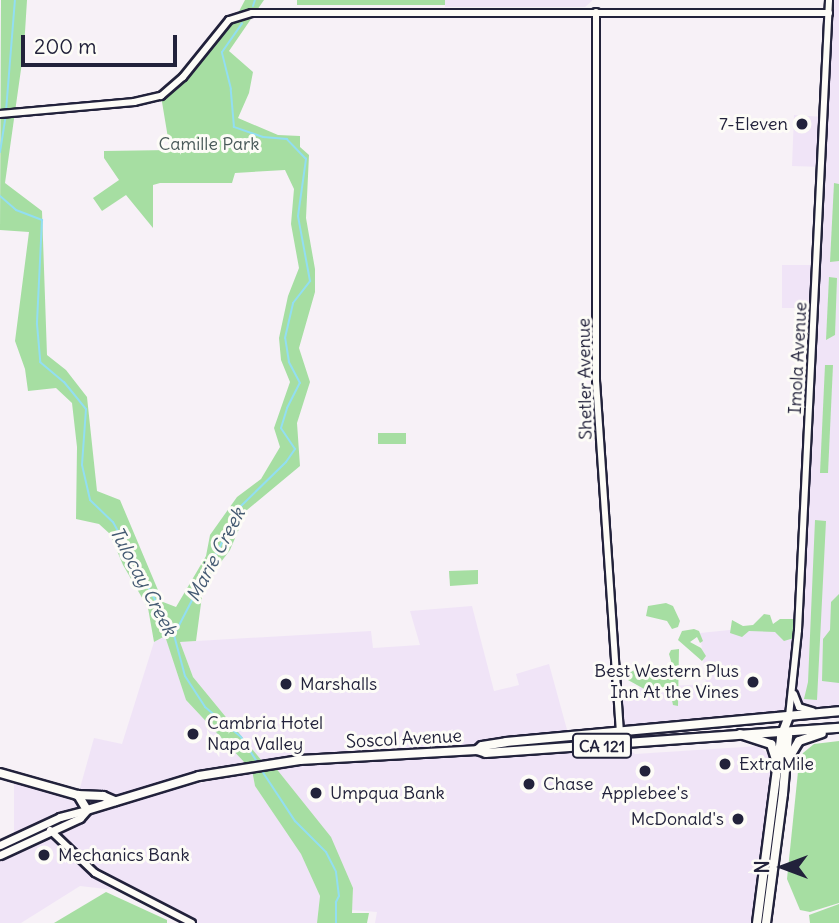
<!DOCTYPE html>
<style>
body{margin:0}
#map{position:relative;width:839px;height:923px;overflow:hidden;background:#f7f1f7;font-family:Delius,sans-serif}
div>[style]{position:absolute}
.built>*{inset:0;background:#f0e4f7}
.green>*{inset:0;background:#a6dea2}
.stream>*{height:2px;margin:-1px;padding:0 1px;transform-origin:1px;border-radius:1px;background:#92def2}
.roads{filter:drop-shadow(2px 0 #22223b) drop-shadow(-2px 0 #22223b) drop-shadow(0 2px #22223b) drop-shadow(0 -2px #22223b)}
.tertiary>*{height:6px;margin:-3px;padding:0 3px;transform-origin:3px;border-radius:3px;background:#fdfcf7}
.secondary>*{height:7px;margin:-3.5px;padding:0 3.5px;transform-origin:3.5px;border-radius:3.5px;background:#fdfcf7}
.primary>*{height:8px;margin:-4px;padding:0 4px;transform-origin:4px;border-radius:4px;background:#fdfcf7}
.dots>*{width:19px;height:19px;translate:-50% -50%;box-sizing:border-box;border:4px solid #fdfcf7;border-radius:50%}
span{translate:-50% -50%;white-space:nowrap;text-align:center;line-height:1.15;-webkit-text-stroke:6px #fdfcf7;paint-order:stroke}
.shield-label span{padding:2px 5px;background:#fdfcf7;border:2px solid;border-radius:5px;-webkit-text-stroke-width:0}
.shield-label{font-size:16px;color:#22223b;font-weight:700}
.poi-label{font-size:18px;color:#22223b}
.right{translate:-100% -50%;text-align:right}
.left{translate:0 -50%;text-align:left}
.park-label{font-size:18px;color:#4a5a5a}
.street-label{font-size:18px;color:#22223b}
.water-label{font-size:19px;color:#445a72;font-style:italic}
.north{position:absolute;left:748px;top:832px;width:70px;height:70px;-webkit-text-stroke:5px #fdfcf7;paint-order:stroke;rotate:270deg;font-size:19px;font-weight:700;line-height:28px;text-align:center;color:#22223b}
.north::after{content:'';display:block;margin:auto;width:24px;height:32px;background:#22223b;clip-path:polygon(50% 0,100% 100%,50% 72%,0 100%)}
.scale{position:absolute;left:21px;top:35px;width:156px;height:32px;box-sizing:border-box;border:4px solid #22223b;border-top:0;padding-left:9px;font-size:21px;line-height:24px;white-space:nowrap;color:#22223b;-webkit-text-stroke:5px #fdfcf7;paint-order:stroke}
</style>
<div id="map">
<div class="built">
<i style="clip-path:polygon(445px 0,592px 0,592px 1px,585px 7px,445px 7px)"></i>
<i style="clip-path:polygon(830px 0,839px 0,839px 711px,802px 709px,793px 689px,789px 716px,620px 733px,618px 689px,706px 684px,700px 633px,799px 623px,814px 308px,782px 308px,782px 265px,817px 265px,822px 167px,792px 166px,794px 115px,824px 117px)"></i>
<i style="clip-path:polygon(472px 606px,494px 691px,519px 685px,516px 674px,549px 664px,569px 737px,262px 761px,193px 677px,180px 642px,371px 631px,373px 648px,420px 645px,410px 611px)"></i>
<i style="clip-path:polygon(165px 635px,186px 700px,245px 763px,117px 795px,78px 795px,86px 807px,14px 838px,14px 777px,76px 794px,80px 788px,94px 738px,122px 744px,154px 642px)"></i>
<i style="clip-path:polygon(621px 744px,635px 754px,759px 746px,771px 757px,776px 755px,757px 923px,375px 923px,377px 912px,352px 910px,353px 888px,275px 767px)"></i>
<i style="clip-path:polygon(252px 770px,255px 786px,301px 853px,320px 896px,317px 923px,192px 923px,132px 892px,80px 886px,21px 923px,0 923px,0 855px,80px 818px,125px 802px)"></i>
</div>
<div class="green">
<i style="clip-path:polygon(1px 0,27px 0,24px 48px,5px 183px,42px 211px,47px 355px,66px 370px,87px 397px,97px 491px,120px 500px,163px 602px,176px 607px,206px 556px,210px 535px,237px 497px,261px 479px,280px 447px,274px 428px,290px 382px,281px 360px,279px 338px,288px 296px,299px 268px,291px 224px,294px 189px,285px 170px,235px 173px,232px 183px,160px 183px,153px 185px,153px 228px,126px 195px,102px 211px,93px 198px,119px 180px,104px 158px,104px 151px,170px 150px,161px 96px,236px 17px,245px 0,264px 0,229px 51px,253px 72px,249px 93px,238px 118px,278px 135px,300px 136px,300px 147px,309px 155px,306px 218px,315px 269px,315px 292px,299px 348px,310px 382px,297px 423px,300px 466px,247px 510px,230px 550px,209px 578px,202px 596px,196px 641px,180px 642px,193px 677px,262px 761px,245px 763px,186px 700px,165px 636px,154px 642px,148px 608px,123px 565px,110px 534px,99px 524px,76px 519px,77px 447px,72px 403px,56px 388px,28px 391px,25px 369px,15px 341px,29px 232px,0 230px)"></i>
<i style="clip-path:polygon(297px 0,445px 0,445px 5px,297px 5px)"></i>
<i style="clip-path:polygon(834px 183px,839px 184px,839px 261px,830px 262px)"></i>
<i style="clip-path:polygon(829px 277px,837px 278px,835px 335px,826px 340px)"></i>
<i style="clip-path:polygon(825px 365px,833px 365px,828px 473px,820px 473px)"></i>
<i style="clip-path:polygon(378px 433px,406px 433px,406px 444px,378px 444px)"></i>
<i style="clip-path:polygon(815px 520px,826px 521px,817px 700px,804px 699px,808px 682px)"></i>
<i style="clip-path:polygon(478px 570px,478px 584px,450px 586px,449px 571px)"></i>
<i style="clip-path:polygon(839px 594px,839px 683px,822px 681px,823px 639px,830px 630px,831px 602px)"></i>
<i style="clip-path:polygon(666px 603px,673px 606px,680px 621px,678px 627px,672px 629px,667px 621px,646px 616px,648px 606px)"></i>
<i style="clip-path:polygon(764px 614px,770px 615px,773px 624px,780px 619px,795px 619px,794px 638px,784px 641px,775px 632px,749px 631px,742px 637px,730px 633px,732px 620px,743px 626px,753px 625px)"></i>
<i style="clip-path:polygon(694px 629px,699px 631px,703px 641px,700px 643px,697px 637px,690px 642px,701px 648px,706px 656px,702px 661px,678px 640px,682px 631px)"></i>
<i style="clip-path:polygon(679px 649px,678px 706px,673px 705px,670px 691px,646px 690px,628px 680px,625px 675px,638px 668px,642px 675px,648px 666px,669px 671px,673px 668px,669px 654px,671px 650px)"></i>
<i style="clip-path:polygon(839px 741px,839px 903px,810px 912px,800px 910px,787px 879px,799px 762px,803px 753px,814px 744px)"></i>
<i style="clip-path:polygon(275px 767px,331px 837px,353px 888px,352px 913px,369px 913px,367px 923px,317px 923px,320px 896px,301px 854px,255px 786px,252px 770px)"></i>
<i style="clip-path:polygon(106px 892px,167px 920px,167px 923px,54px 923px)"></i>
<i style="clip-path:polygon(839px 904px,839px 923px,810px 923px,809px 915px)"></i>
</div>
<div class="stream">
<i style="left:253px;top:6px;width:6px;rotate:-72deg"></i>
<i style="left:6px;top:111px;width:111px;rotate:-85.4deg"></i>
<i style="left:0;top:152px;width:36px;rotate:-81deg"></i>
<i style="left:0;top:196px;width:21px;rotate:41deg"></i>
<i style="left:16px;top:210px;width:28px;rotate:21deg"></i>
<i style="left:42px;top:220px;width:104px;rotate:92.8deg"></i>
<i style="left:37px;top:324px;width:38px;rotate:85deg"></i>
<i style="left:40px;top:362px;width:31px;rotate:40deg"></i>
<i style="left:64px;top:382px;width:35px;rotate:51deg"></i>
<i style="left:86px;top:409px;width:56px;rotate:94.1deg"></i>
<i style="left:82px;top:465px;width:36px;rotate:77deg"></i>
<i style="left:90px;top:500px;width:32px;rotate:44deg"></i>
<i style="left:113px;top:522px;width:128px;rotate:61.6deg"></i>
<i style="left:174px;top:635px;width:42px;rotate:75deg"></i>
<i style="left:185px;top:676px;width:37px;rotate:57deg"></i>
<i style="left:205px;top:707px;width:47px;rotate:39.8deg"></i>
<i style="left:241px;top:737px;width:31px;rotate:57deg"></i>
<i style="left:174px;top:635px;width:145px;rotate:-62.6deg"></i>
<i style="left:241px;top:506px;width:63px;rotate:-44.4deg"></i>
<i style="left:286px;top:462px;width:16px;rotate:-55deg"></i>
<i style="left:295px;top:449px;width:25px;rotate:-124deg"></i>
<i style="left:281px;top:428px;width:21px;rotate:-73deg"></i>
<i style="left:287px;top:408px;width:28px;rotate:-63deg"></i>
<i style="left:300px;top:383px;width:24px;rotate:-118deg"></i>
<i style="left:289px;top:362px;width:24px;rotate:-99deg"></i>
<i style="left:285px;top:338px;width:36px;rotate:-77deg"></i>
<i style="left:293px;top:303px;width:28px;rotate:-52deg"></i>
<i style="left:310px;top:281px;width:66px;rotate:-100.5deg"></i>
<i style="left:298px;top:216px;width:58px;rotate:-82deg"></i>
<i style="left:306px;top:159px;width:28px;rotate:-134deg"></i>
<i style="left:287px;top:139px;width:24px;rotate:-175deg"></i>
<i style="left:263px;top:137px;width:31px;rotate:-161deg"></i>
<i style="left:234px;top:127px;width:38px;rotate:-95deg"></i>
<i style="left:231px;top:89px;width:38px;rotate:-104deg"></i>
<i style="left:222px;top:52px;width:35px;rotate:-55deg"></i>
<i style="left:262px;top:771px;width:60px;rotate:56.6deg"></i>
<i style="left:295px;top:821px;width:44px;rotate:45deg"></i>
<i style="left:326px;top:852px;width:22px;rotate:63deg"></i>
<i style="left:336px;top:872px;width:24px;rotate:83deg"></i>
<i style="left:339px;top:896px;width:7px;rotate:117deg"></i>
<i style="left:336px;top:902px;width:21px;rotate:90deg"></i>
</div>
<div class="roads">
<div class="tertiary">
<i style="left:596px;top:12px;width:369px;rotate:90deg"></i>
<i style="left:596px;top:381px;width:364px;rotate:86.1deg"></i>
<i style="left:0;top:114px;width:135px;rotate:-5.1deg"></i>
<i style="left:134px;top:102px;width:28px;rotate:-13deg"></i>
<i style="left:161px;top:96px;width:29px;rotate:-41deg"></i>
<i style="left:183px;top:77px;width:73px;rotate:-51.1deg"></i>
<i style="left:229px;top:20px;width:24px;rotate:-17deg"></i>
<i style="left:252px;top:13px;width:577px"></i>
<i style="left:794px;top:694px;width:14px;rotate:69deg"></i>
<i style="left:799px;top:707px;width:14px;rotate:17deg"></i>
<i style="left:789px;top:716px;width:86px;rotate:-84deg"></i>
<i style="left:798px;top:630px;width:631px;rotate:-87.18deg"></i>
<i style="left:50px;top:830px;width:62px;rotate:43.7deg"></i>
<i style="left:95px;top:873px;width:109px;rotate:27.3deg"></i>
</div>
<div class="secondary">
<i style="left:0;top:845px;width:66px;rotate:-25deg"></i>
<i style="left:60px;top:817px;width:27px;rotate:-15deg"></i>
<i style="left:0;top:855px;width:88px;rotate:-24.8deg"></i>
<i style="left:80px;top:818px;width:11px;rotate:-49deg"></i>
</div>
<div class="primary">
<i style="left:740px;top:734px;width:33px;rotate:18deg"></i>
<i style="left:771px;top:744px;width:16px;rotate:72deg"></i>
<i style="left:477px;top:750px;width:6px;rotate:-39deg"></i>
<i style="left:482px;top:746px;width:24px;rotate:-9deg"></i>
<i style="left:506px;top:742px;width:334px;rotate:-5.3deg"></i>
<i style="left:790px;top:756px;width:17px;rotate:-59deg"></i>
<i style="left:799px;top:741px;width:24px;rotate:-19deg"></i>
<i style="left:0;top:773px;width:81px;rotate:15.8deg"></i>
<i style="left:78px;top:795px;width:17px;rotate:59deg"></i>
<i style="left:87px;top:810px;width:117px;rotate:-16.9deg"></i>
<i style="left:199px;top:776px;width:102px;rotate:-9deg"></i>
<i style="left:300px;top:760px;width:177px;rotate:-3.2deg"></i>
<i style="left:477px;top:750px;width:9px;rotate:18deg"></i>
<i style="left:486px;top:753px;width:354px;rotate:-4.1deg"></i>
<i style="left:77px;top:795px;width:26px;rotate:2deg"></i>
<i style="left:103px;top:796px;width:13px;rotate:23deg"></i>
<i style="left:757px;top:923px;width:188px;rotate:-82.6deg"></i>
<i style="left:781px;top:737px;width:22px;rotate:-69deg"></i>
<i style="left:766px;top:923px;width:130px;rotate:-82.5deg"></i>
<i style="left:783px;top:794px;width:58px;rotate:-85.1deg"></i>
<i style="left:788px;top:736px;width:6px;rotate:-121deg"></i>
</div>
</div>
<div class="dots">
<i style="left:802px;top:124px;background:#22223b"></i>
<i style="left:753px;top:682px;background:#22223b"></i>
<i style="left:286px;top:684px;background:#22223b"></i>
<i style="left:193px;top:734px;background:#22223b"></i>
<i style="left:725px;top:764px;background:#22223b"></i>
<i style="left:645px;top:771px;background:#22223b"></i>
<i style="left:529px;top:784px;background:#22223b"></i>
<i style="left:316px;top:793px;background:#22223b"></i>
<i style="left:738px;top:819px;background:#22223b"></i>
<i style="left:44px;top:855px;background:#22223b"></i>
</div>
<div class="shield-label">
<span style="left:602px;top:746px">CA 121</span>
</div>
<div class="poi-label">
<span class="right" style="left:788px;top:124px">7-Eleven</span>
<span class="right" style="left:739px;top:682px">Best Western Plus<br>Inn At the Vines</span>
<span class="left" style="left:300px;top:684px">Marshalls</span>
<span class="left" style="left:207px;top:734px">Cambria Hotel<br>Napa Valley</span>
<span class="left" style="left:739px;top:764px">ExtraMile</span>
<span class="left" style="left:543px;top:784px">Chase</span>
<span class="left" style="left:330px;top:793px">Umpqua Bank</span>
<span style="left:645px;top:793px">Applebee's</span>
<span class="right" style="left:724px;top:819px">McDonald's</span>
<span class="left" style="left:58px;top:855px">Mechanics Bank</span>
</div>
<div class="park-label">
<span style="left:209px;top:144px">Camille Park</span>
</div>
<div class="street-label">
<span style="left:798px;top:358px;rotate:-87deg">Imola Avenue</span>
<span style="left:585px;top:379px;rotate:-91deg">Shetler Avenue</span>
<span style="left:404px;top:739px;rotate:-3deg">Soscol Avenue</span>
</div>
<div class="water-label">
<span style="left:216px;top:555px;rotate:-62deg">Marie Creek</span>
<span style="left:143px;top:581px;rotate:62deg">Tulocay Creek</span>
</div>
<div class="north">N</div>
<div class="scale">200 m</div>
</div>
